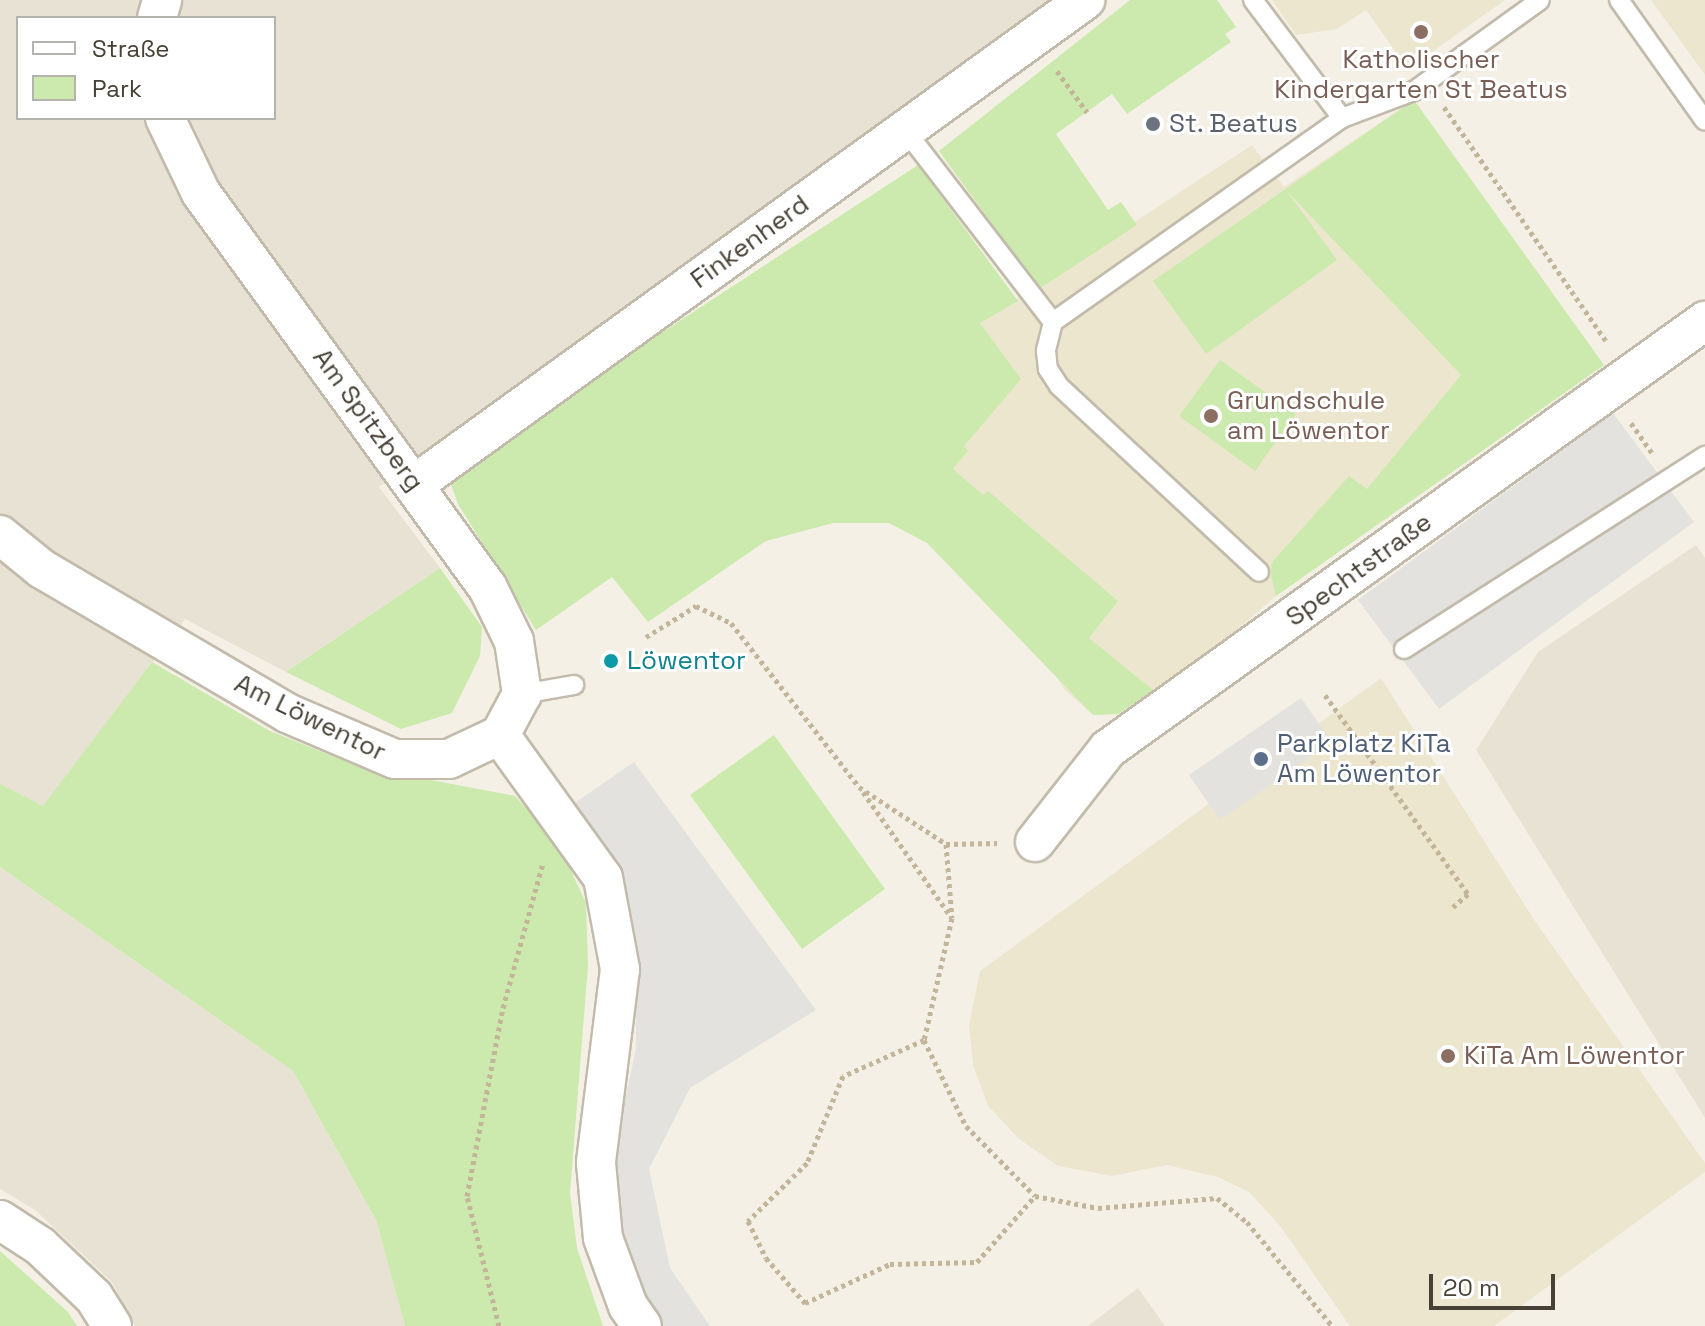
<!DOCTYPE html>
<meta charset="utf-8">
<style>
body{margin:0}
#map{position:relative;width:1705px;height:1326px;overflow:hidden;background:#f4f0e6;font-family:"Space Grotesk",sans-serif}
div>[style]{position:absolute}
.residential>*{inset:0;background:#e8e2d4}
.education>*{inset:0;background:#ede6cf}
.green>*{inset:0;background:#cceaad}
.parking>*{inset:0;background:#e4e2de}
.path>*{height:5px;margin-top:-2.5px;transform-origin:0;background:repeating-linear-gradient(90deg,#c2b599 0 4px,transparent 0 8px)}
.roads{filter:drop-shadow(2px 0 #c2bbab) drop-shadow(-2px 0 #c2bbab) drop-shadow(0 2px #c2bbab) drop-shadow(0 -2px #c2bbab)}
.lane>*{height:18px;margin:-9px;padding:0 9px;transform-origin:9px;border-radius:9px;background:#fff}
.street>*{height:38px;margin:-19px;padding:0 19px;transform-origin:19px;border-radius:19px;background:#fff}
.dots>*{width:22px;height:22px;translate:-50% -50%;box-sizing:border-box;border:4px solid #fff;border-radius:50%}
span{translate:-50% -50%;white-space:nowrap;text-align:center;line-height:1.15;-webkit-text-stroke:6px #fff;paint-order:stroke}
.education-label{font-size:26px;color:#785e54}
.left{translate:0 -50%;text-align:left}
.worship-label{font-size:26px;color:#5b616d}
.street-label{font-size:26px;color:#474035}
.culture-label{font-size:26px;color:#0d838f}
.service-label{font-size:26px;color:#4e5e75}
.legend{position:absolute;left:16px;top:16px;width:260px;height:104px;box-sizing:border-box;background:#fff;border:2px solid #b5b3ae;margin:0;padding:10px 14px;list-style:none;font-size:24px;color:#474035}
.legend li{display:flex;align-items:center;gap:16px;height:40px}
.legend b{width:40px;border:2px solid #b5b3ae}
.scale{position:absolute;left:1429px;top:1274px;width:126px;height:36px;box-sizing:border-box;border:4px solid #474035;border-top:0;padding-left:10px;font-size:24px;line-height:28px;white-space:nowrap;color:#474035;-webkit-text-stroke:6px #fff;paint-order:stroke}
</style>
<div id="map">
<div class="residential">
<i style="clip-path:polygon(evenodd,0 0,1051px 0,379px 487px,440px 568px,286px 672px,185px 619px,43px 807px,0 784px,0 0,18px 18px,274px 18px,274px 118px,18px 118px,18px 18px)"></i>
<i style="clip-path:polygon(1696px 545px,1705px 558px,1705px 1118px,1476px 750px,1538px 652px)"></i>
<i style="clip-path:polygon(0 867px,293px 1071px,376px 1220px,405px 1326px,135px 1326px,112px 1282px,35px 1210px,0 1189px)"></i>
<i style="clip-path:polygon(1138px 1288px,1165px 1326px,1088px 1326px)"></i>
</div>
<div class="education">
<i style="clip-path:polygon(1272px 0,1505px 0,1408px 69px,1366px 10px,1337px 29px,1296px 35px)"></i>
<i style="clip-path:polygon(1651px 0,1705px 0,1705px 75px)"></i>
<i style="clip-path:polygon(1414px 100px,1604px 365px,1276px 596px,1206px 656px,1118px 714px,1093px 715px,1064px 689px,895px 398px,980px 323px,1252px 145px,1284px 187px)"></i>
<i style="clip-path:polygon(1381px 678px,1533px 918px,1705px 1163px,1705px 1172px,1494px 1326px,1350px 1326px,1280px 1226px,1249px 1192px,1218px 1177px,1167px 1165px,1112px 1176px,1058px 1166px,1019px 1139px,988px 1106px,973px 1065px,969px 1025px,980px 971px)"></i>
</div>
<div class="green">
<i style="clip-path:polygon(1130px 0,1217px 0,1236px 27px,1225px 34px,1231px 42px,1127px 114px,1112px 94px,1056px 134px,1108px 210px,1121px 202px,1137px 225px,1039px 289px,939px 151px)"></i>
<i style="clip-path:polygon(1414px 100px,1604px 365px,1276px 596px,1270px 571px,1273px 561px,1349px 476px,1367px 489px,1461px 375px,1287px 191px,1337px 260px,1206px 354px,1153px 281px)"></i>
<i style="clip-path:polygon(918px 165px,1018px 301px,980px 323px,1021px 379px,964px 446px,968px 451px,953px 469px,983px 495px,988px 491px,1118px 601px,1089px 638px,1153px 690px,1118px 714px,1093px 715px,927px 543px,889px 523px,833px 523px,766px 541px,648px 622px,612px 577px,536px 630px,458px 504px,451px 485px,462px 463px)"></i>
<i style="clip-path:polygon(1220px 360px,1296px 414px,1255px 471px,1179px 416px)"></i>
<i style="clip-path:polygon(440px 568px,482px 627px,480px 656px,452px 713px,401px 729px,286px 672px)"></i>
<i style="clip-path:polygon(152px 662px,270px 731px,357px 766px,515px 796px,559px 845px,586px 903px,588px 965px,570px 1193px,577px 1248px,603px 1326px,405px 1326px,376px 1220px,293px 1071px,0 867px,0 784px,43px 806px)"></i>
<i style="clip-path:polygon(774px 735px,885px 889px,802px 949px,690px 795px)"></i>
<i style="clip-path:polygon(0 1251px,68px 1312px,77px 1326px,0 1326px)"></i>
</div>
<div class="parking">
<i style="clip-path:polygon(1613px 413px,1694px 522px,1439px 709px,1358px 600px)"></i>
<i style="clip-path:polygon(1301px 698px,1332px 742px,1220px 820px,1189px 775px)"></i>
<i style="clip-path:polygon(634px 762px,816px 1010px,690px 1088px,649px 1169px,670px 1268px,710px 1326px,660px 1326px,638px 1296px,620px 1235px,612px 1164px,636px 1048px,635px 966px,566px 809px)"></i>
</div>
<div class="path">
<i style="left:1057px;top:71px;width:51px;rotate:53.8deg"></i>
<i style="left:1444px;top:107px;width:286px;rotate:55.3deg"></i>
<i style="left:1631px;top:423px;width:38px;rotate:55deg"></i>
<i style="left:646px;top:637px;width:59px;rotate:-31.8deg"></i>
<i style="left:696px;top:606px;width:39px;rotate:26deg"></i>
<i style="left:731px;top:623px;width:208px;rotate:52deg"></i>
<i style="left:859px;top:787px;width:104px;rotate:33.2deg"></i>
<i style="left:946px;top:844px;width:74px;rotate:85.4deg"></i>
<i style="left:952px;top:918px;width:125px;rotate:102.9deg"></i>
<i style="left:924px;top:1040px;width:96px;rotate:64deg"></i>
<i style="left:966px;top:1126px;width:98px;rotate:45.4deg"></i>
<i style="left:1035px;top:1196px;width:64px;rotate:10.8deg"></i>
<i style="left:1098px;top:1208px;width:119px;rotate:-4.8deg"></i>
<i style="left:1217px;top:1198px;width:38px;rotate:39deg"></i>
<i style="left:1247px;top:1222px;width:134px;rotate:50.7deg"></i>
<i style="left:1325px;top:695px;width:245px;rotate:54.3deg"></i>
<i style="left:1468px;top:894px;width:23px;rotate:139deg"></i>
<i style="left:863px;top:792px;width:154px;rotate:54.8deg"></i>
<i style="left:946px;top:844px;width:51px;rotate:-1.1deg"></i>
<i style="left:924px;top:1040px;width:89px;rotate:156deg"></i>
<i style="left:843px;top:1076px;width:94px;rotate:112.5deg"></i>
<i style="left:807px;top:1163px;width:83px;rotate:135.5deg"></i>
<i style="left:748px;top:1221px;width:41px;rotate:64.1deg"></i>
<i style="left:766px;top:1258px;width:60px;rotate:49.1deg"></i>
<i style="left:805px;top:1303px;width:94px;rotate:-24.6deg"></i>
<i style="left:890px;top:1264px;width:87px;rotate:-1.3deg"></i>
<i style="left:977px;top:1262px;width:88px;rotate:-48.7deg"></i>
<i style="left:499px;top:1326px;width:134px;rotate:-103.8deg"></i>
<i style="left:467px;top:1196px;width:191px;rotate:-79.2deg"></i>
<i style="left:503px;top:1008px;width:150px;rotate:-74.6deg"></i>
</div>
<div class="roads">
<div class="lane">
<i style="left:1253px;top:0;width:148px;rotate:53deg"></i>
<i style="left:1619px;top:0;width:148px;rotate:54.6deg"></i>
<i style="left:905px;top:130px;width:242px;rotate:52.4deg"></i>
<i style="left:1053px;top:322px;width:30px;rotate:104deg"></i>
<i style="left:1046px;top:351px;width:18px;rotate:84deg"></i>
<i style="left:1048px;top:369px;width:20px;rotate:57deg"></i>
<i style="left:1059px;top:386px;width:273px;rotate:42.9deg"></i>
<i style="left:1053px;top:322px;width:354px;rotate:-35.2deg"></i>
<i style="left:1342px;top:118px;width:77px;rotate:-20.6deg"></i>
<i style="left:1414px;top:91px;width:155px;rotate:-35.8deg"></i>
<i style="left:1404px;top:649px;width:358px;rotate:-32.7deg"></i>
<i style="left:522px;top:694px;width:53px;rotate:-9.8deg"></i>
</div>
<div class="street">
<i style="left:157px;top:18px;width:19px;rotate:-74deg"></i>
<i style="left:165px;top:118px;width:83px;rotate:64.4deg"></i>
<i style="left:201px;top:193px;width:486px;rotate:54deg"></i>
<i style="left:487px;top:586px;width:61px;rotate:63.9deg"></i>
<i style="left:514px;top:641px;width:54px;rotate:81.4deg"></i>
<i style="left:522px;top:694px;width:47px;rotate:118.2deg"></i>
<i style="left:415px;top:484px;width:827px;rotate:-35.84deg"></i>
<i style="left:0;top:535px;width:54px;rotate:39deg"></i>
<i style="left:42px;top:569px;width:284px;rotate:30.4deg"></i>
<i style="left:287px;top:713px;width:117px;rotate:23.1deg"></i>
<i style="left:395px;top:759px;width:54px"></i>
<i style="left:449px;top:759px;width:56px;rotate:-25.2deg"></i>
<i style="left:500px;top:735px;width:176px;rotate:54.2deg"></i>
<i style="left:603px;top:878px;width:93px;rotate:79.4deg"></i>
<i style="left:620px;top:969px;width:195px;rotate:97.1deg"></i>
<i style="left:596px;top:1163px;width:75px;rotate:84.7deg"></i>
<i style="left:603px;top:1238px;width:72px;rotate:69.8deg"></i>
<i style="left:628px;top:1306px;width:24px;rotate:55deg"></i>
<i style="left:1035px;top:842px;width:118px;rotate:-51.9deg"></i>
<i style="left:1108px;top:749px;width:735px;rotate:-35.64deg"></i>
<i style="left:0;top:1220px;width:48px;rotate:33deg"></i>
<i style="left:40px;top:1246px;width:74px;rotate:43.4deg"></i>
<i style="left:94px;top:1297px;width:34px;rotate:58deg"></i>
</div>
</div>
<div class="dots">
<i style="left:1421px;top:32px;background:#8d6e63"></i>
<i style="left:1153px;top:124px;background:#6b7280"></i>
<i style="left:1211px;top:416px;background:#8d6e63"></i>
<i style="left:611px;top:661px;background:#0f9aa8"></i>
<i style="left:1261px;top:759px;background:#5c6f8a"></i>
<i style="left:1448px;top:1056px;background:#8d6e63"></i>
</div>
<div class="education-label">
<span style="left:1421px;top:75px">Katholischer<br>Kindergarten St Beatus</span>
<span class="left" style="left:1227px;top:416px">Grundschule<br>am Löwentor</span>
<span class="left" style="left:1464px;top:1056px">KiTa Am Löwentor</span>
</div>
<div class="worship-label">
<span class="left" style="left:1169px;top:124px">St. Beatus</span>
</div>
<div class="street-label">
<span style="left:750px;top:242px;rotate:-36deg">Finkenherd</span>
<span style="left:368px;top:420px;rotate:54deg">Am Spitzberg</span>
<span style="left:1359px;top:570px;rotate:-36deg">Spechtstraße</span>
<span style="left:310px;top:718px;rotate:26deg">Am Löwentor</span>
</div>
<div class="culture-label">
<span class="left" style="left:627px;top:661px">Löwentor</span>
</div>
<div class="service-label">
<span class="left" style="left:1277px;top:759px">Parkplatz KiTa<br>Am Löwentor</span>
</div>
<ul class="legend">
<li><b style="height:10px;background:#fff"></b>Straße</li>
<li><b style="height:22px;background:#cceaad"></b>Park</li>
</ul>
<div class="scale">20 m</div>
</div>
